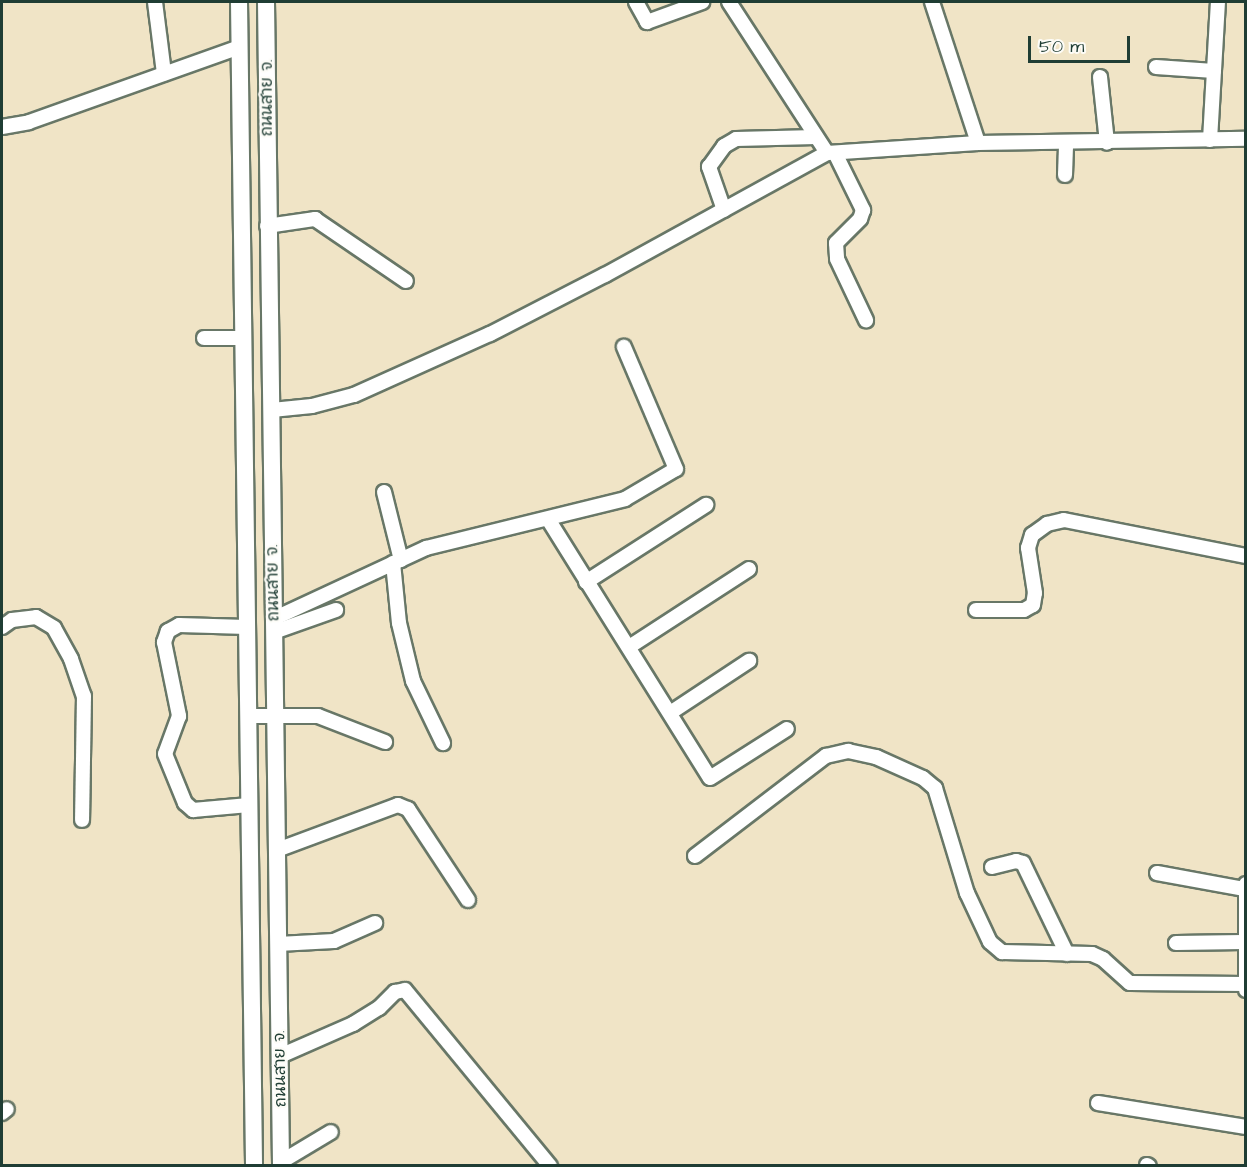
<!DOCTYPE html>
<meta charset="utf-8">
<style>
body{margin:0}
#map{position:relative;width:1247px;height:1167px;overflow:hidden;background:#f0e4c6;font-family:"Architects Daughter","Playpen Sans Thai",sans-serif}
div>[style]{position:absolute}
.roads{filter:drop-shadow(2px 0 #687767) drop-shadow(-2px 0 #687767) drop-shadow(0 2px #687767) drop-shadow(0 -2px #687767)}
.minor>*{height:14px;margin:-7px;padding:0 7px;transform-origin:7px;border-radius:7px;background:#fff}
.major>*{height:16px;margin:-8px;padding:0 8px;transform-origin:8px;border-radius:8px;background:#fff}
span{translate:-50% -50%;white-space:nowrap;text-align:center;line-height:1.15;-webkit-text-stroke:4.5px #fdfcf7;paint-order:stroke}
.street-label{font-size:16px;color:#1f3d34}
.frame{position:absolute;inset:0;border:3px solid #1f3d34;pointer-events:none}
.scale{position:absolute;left:1028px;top:36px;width:102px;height:27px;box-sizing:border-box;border:3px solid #1f3d34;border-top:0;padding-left:8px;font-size:18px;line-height:21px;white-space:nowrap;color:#1f3d34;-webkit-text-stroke:4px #fdfcf7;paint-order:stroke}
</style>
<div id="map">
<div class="roads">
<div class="minor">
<i style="left:155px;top:2px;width:72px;rotate:82.8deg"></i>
<i style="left:636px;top:2px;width:23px;rotate:61deg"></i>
<i style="left:647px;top:22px;width:59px;rotate:-20deg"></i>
<i style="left:729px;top:2px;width:180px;rotate:57deg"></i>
<i style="left:932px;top:2px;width:148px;rotate:71.9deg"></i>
<i style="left:1156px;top:67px;width:58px;rotate:3.9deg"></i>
<i style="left:1100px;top:77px;width:66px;rotate:83.9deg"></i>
<i style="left:2px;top:127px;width:27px;rotate:-10deg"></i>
<i style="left:29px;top:122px;width:224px;rotate:-19.6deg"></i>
<i style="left:1210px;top:140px;width:138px;rotate:-86.7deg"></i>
<i style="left:835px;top:153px;width:64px;rotate:63.8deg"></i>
<i style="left:863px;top:210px;width:9px;rotate:108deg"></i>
<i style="left:860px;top:219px;width:34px;rotate:135deg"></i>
<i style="left:836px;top:243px;width:16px;rotate:86deg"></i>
<i style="left:837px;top:259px;width:68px;rotate:64.6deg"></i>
<i style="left:1065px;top:175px;width:31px;rotate:-88deg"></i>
<i style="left:724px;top:210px;width:46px;rotate:-109.2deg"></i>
<i style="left:709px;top:167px;width:26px;rotate:-54deg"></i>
<i style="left:724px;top:146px;width:14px;rotate:-30deg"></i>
<i style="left:736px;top:139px;width:80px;rotate:-1.4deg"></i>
<i style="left:267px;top:226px;width:49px;rotate:-8.3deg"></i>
<i style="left:315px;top:219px;width:110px;rotate:34.3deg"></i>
<i style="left:204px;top:338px;width:39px"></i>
<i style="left:272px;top:410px;width:40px;rotate:-5.7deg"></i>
<i style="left:312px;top:406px;width:43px;rotate:-14.7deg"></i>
<i style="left:354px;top:395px;width:149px;rotate:-24.2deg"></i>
<i style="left:490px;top:334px;width:129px;rotate:-27.2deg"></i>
<i style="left:605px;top:275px;width:253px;rotate:-28.8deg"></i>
<i style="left:827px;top:153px;width:151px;rotate:-3.8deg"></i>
<i style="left:978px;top:143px;width:268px;rotate:-0.9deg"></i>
<i style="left:384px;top:492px;width:70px;rotate:76deg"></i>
<i style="left:548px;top:519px;width:305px;rotate:58deg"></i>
<i style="left:710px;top:778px;width:91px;rotate:-32.5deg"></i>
<i style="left:393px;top:563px;width:60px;rotate:84.3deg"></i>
<i style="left:399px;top:623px;width:60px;rotate:76.4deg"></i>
<i style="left:413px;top:681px;width:69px;rotate:64.2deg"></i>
<i style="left:586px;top:582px;width:143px;rotate:-32.7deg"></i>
<i style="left:976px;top:610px;width:48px"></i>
<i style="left:1024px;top:610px;width:10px;rotate:-29deg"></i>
<i style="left:1033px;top:605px;width:12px;rotate:-81deg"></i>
<i style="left:1035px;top:593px;width:46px;rotate:-98.8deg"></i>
<i style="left:1028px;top:548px;width:14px;rotate:-73deg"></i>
<i style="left:1032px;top:535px;width:19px;rotate:-36deg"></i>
<i style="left:1047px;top:524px;width:17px;rotate:-13deg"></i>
<i style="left:1064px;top:520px;width:186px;rotate:11.2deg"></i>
<i style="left:273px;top:619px;width:169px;rotate:-24.9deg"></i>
<i style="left:426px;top:548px;width:205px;rotate:-13.8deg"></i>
<i style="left:625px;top:499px;width:59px;rotate:-30.5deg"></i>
<i style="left:676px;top:469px;width:133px;rotate:-113.1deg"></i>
<i style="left:2px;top:627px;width:12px;rotate:-35deg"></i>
<i style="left:12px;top:620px;width:24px;rotate:-7deg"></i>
<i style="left:36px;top:617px;width:21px;rotate:31deg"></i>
<i style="left:54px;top:628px;width:35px;rotate:61deg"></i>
<i style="left:71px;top:659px;width:39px;rotate:71deg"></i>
<i style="left:84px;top:696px;width:124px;rotate:90.9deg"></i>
<i style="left:247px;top:627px;width:68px;rotate:-178.3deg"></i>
<i style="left:179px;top:625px;width:13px;rotate:151deg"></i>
<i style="left:168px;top:631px;width:12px;rotate:110deg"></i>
<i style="left:164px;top:642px;width:76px;rotate:78.5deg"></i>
<i style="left:179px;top:716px;width:40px;rotate:110.2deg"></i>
<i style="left:165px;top:754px;width:53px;rotate:67.8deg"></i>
<i style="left:185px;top:803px;width:11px;rotate:41deg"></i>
<i style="left:193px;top:810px;width:56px;rotate:-5.1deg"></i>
<i style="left:274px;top:632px;width:66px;rotate:-19.5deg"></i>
<i style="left:629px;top:647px;width:143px;rotate:-33deg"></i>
<i style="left:670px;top:713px;width:95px;rotate:-33.4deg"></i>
<i style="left:248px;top:716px;width:70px"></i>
<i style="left:318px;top:716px;width:72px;rotate:21.2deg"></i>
<i style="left:277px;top:850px;width:129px;rotate:-20.4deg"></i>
<i style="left:398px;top:805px;width:11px;rotate:22deg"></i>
<i style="left:408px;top:809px;width:109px;rotate:56.6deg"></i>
<i style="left:695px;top:856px;width:165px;rotate:-37.4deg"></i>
<i style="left:826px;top:756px;width:23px;rotate:-13deg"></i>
<i style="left:848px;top:751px;width:29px;rotate:12deg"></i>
<i style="left:876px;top:757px;width:51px;rotate:24.1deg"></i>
<i style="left:923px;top:778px;width:16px;rotate:40deg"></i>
<i style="left:935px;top:788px;width:110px;rotate:73.1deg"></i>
<i style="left:967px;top:893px;width:54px;rotate:64.9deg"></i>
<i style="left:990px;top:942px;width:16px;rotate:40deg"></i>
<i style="left:1002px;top:952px;width:90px;rotate:1.3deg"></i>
<i style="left:1092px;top:954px;width:12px;rotate:24deg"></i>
<i style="left:1103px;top:959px;width:36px;rotate:42deg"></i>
<i style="left:1130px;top:983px;width:115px;rotate:0.5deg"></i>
<i style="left:992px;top:867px;width:25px;rotate:-14deg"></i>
<i style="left:1016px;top:861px;width:7px;rotate:16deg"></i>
<i style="left:1023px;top:863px;width:101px;rotate:64.2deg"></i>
<i style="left:1157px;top:873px;width:88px;rotate:10.4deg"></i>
<i style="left:1246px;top:884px;width:106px;rotate:90deg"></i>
<i style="left:1176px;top:943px;width:67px;rotate:-0.9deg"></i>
<i style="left:278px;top:944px;width:56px;rotate:-3.1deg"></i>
<i style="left:334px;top:941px;width:45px;rotate:-23.7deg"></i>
<i style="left:280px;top:1056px;width:80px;rotate:-23.7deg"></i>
<i style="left:353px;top:1024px;width:31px;rotate:-32deg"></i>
<i style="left:379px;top:1008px;width:23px;rotate:-45deg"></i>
<i style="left:395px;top:992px;width:10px;rotate:-11deg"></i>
<i style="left:405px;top:990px;width:228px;rotate:50.5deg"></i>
<i style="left:1098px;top:1103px;width:150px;rotate:9.2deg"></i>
<i style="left:2px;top:1113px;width:6px;rotate:-39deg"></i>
<i style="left:281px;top:1162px;width:58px;rotate:-31deg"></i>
<i style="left:1147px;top:1165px;width:2px;rotate:27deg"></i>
</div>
<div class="major">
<i style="left:239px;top:2px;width:1164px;rotate:89.26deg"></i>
<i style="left:266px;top:2px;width:1164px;rotate:89.26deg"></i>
</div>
</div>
<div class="street-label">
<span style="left:267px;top:98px;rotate:-90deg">ถนนสาย จ.</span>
<span style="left:273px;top:583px;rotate:-91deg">ถนนสาย จ.</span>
<span style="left:280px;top:1069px;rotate:-91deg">ถนนสาย จ.</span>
</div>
<div class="frame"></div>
<div class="scale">50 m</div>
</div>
